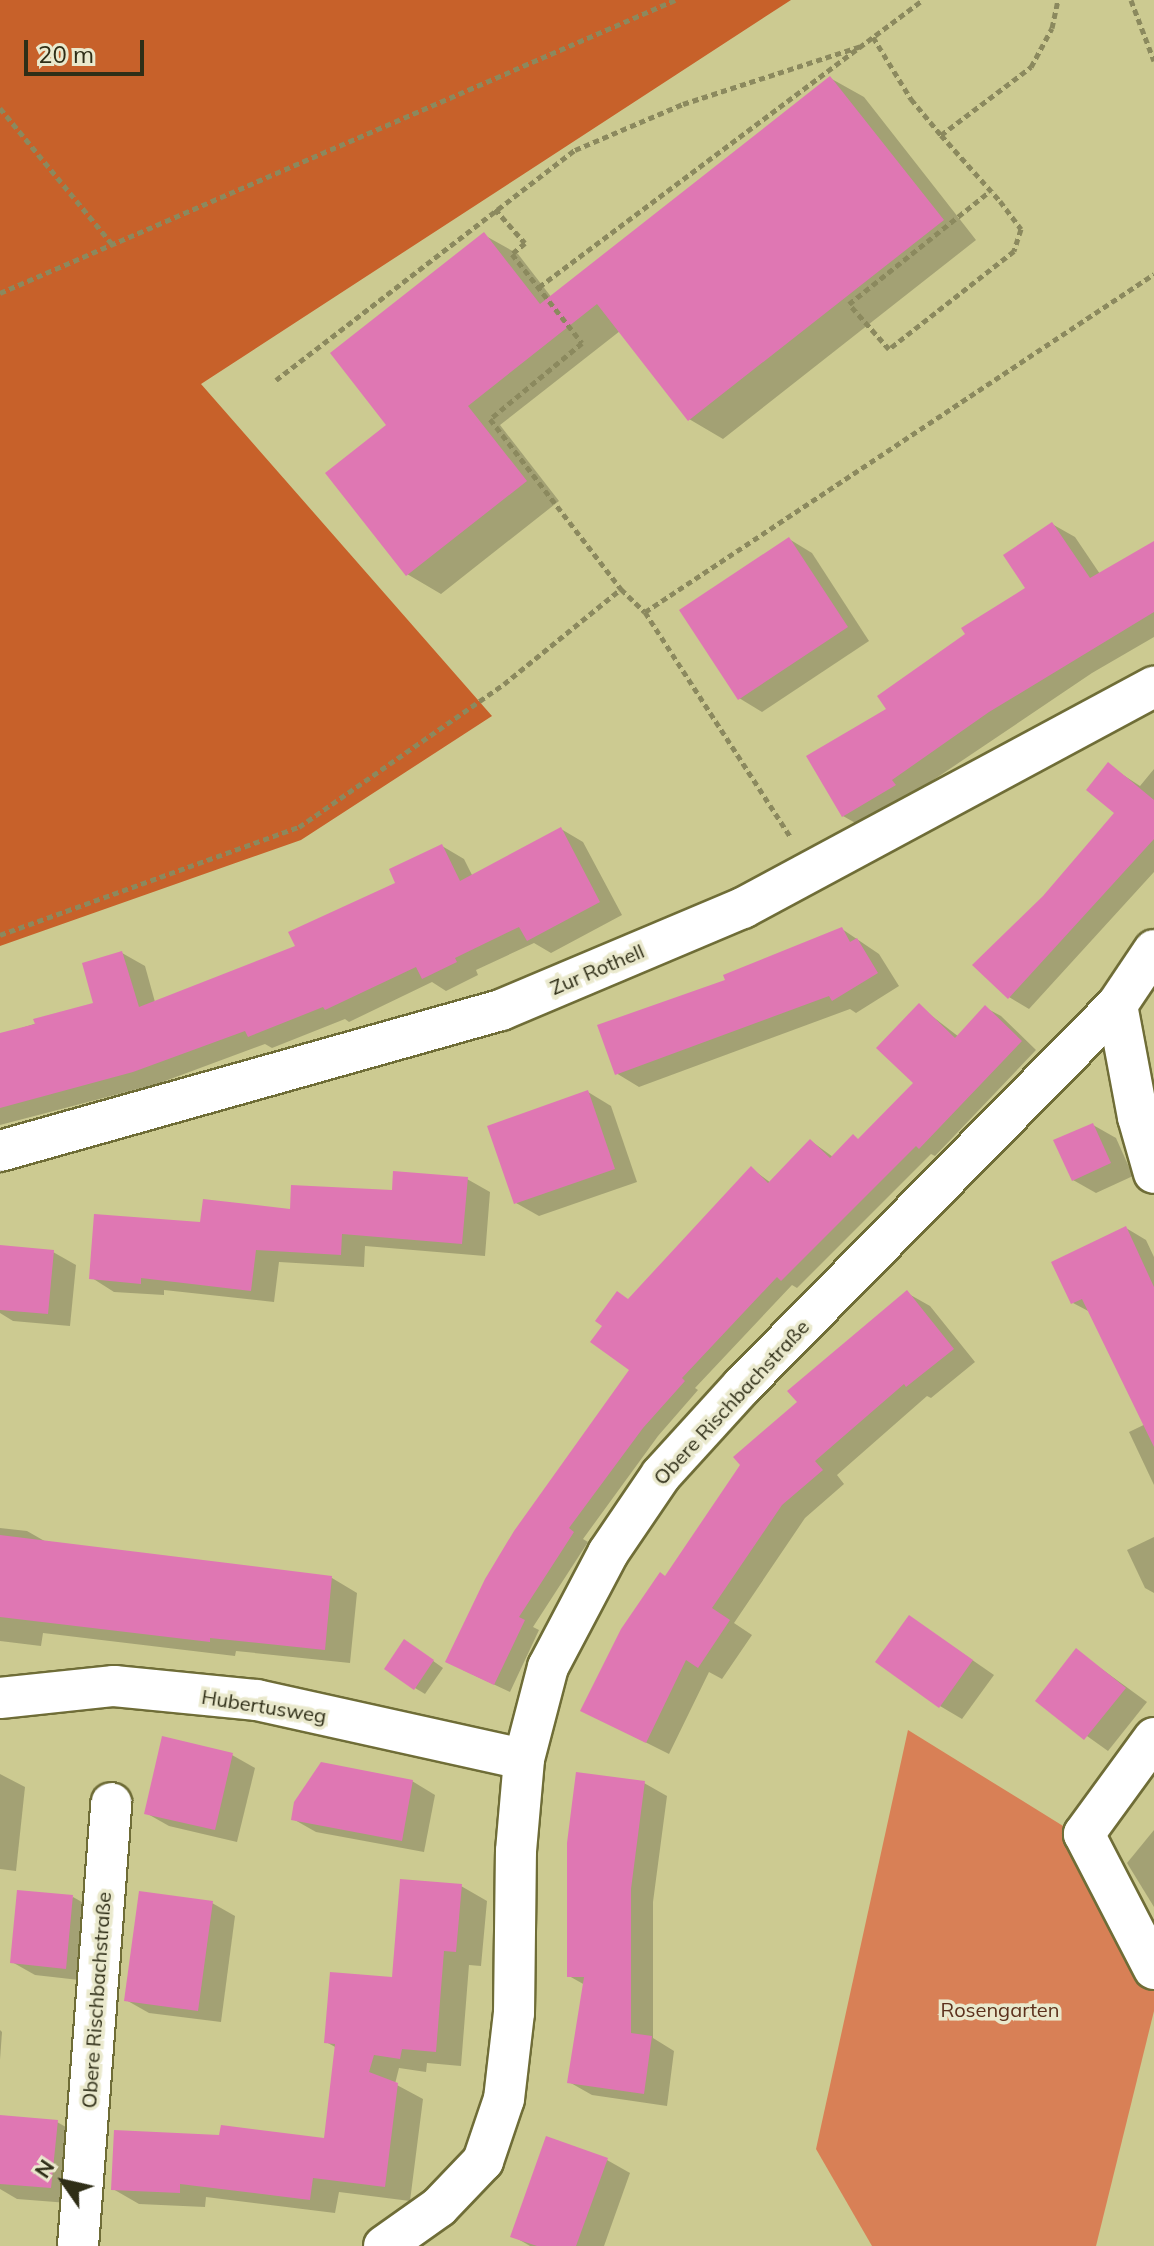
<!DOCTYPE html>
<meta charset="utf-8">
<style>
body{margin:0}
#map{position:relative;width:1154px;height:2246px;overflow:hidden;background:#ccca91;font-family:Mulish,sans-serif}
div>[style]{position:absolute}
.green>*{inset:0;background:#d88056}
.forest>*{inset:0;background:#c7612a}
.shadow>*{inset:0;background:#0003}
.building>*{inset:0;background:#df77b3}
.path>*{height:5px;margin-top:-2.5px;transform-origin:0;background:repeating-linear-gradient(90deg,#8b895e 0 6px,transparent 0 10px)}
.roads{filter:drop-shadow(2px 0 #6f6d37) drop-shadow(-2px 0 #6f6d37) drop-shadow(0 2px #6f6d37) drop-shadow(0 -2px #6f6d37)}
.minor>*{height:40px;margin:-20px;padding:0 20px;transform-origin:20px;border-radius:20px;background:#fff}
span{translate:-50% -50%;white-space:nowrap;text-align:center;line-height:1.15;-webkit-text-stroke:7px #eae9cd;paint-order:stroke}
.street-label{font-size:20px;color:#2f2e17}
.park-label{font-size:20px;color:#5c311c}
.north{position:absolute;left:24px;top:2142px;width:80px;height:80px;-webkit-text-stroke:6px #eae9cd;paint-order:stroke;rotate:304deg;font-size:22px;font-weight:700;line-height:32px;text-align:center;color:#2f2e17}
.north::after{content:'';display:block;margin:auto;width:28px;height:36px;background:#2f2e17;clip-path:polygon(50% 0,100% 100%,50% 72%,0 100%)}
.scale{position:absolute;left:24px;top:40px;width:120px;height:36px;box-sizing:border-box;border:4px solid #2f2e17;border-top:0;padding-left:10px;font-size:24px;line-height:28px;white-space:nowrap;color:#2f2e17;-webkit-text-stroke:6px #eae9cd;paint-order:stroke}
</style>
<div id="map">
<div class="green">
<i style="clip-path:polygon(908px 1730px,1076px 1834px,1154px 1979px,1154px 2011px,1096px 2246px,872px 2246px,816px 2149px)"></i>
</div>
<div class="forest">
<i style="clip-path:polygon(0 0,791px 0,201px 384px,492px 716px,301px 840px,0 946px)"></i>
</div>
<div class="shadow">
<i style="clip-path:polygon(830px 78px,864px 97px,976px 240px,723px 439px,689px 419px,620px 331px,500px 425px,559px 501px,441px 594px,407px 574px,389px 425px,484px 235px,518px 254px,552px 298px)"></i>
<i style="clip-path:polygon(1052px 524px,1075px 537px,1100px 574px,1154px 543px,1154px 637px,1092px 673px,914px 793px,917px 799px,866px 829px,843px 816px,889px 709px,1028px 589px)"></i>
<i style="clip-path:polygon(789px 539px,812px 553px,869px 641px,762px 712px,739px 698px)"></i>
<i style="clip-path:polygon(1108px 765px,1140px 786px,1154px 769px,1154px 872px,1029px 1009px,1009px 997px,1044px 898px,1117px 813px)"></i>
<i style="clip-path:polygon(561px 829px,583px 842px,622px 915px,551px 953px,534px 943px,476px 970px,478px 975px,446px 991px,432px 982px,349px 1022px,345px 1019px,272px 1048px,265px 1044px,157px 1084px,0 1125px,0 1035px,96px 1004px,122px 953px,145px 966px,155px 1002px,298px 948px,398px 884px,442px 846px,464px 859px,473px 877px)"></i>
<i style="clip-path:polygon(842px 929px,879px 954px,899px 986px,856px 1013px,850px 1009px,639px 1087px,616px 1073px,727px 981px)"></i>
<i style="clip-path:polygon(919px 1006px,959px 1037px,986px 1008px,1001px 1016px,1036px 1050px,935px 1156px,931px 1154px,797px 1288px,792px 1285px,695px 1388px,698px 1390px,658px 1436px,583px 1539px,588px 1542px,533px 1627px,539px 1630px,510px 1692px,463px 1670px,631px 1369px,629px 1300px,752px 1169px,771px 1183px,811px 1141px,833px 1157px,859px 1140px,916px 1083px)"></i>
<i style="clip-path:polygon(588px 1092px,611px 1106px,637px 1182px,539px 1216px,516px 1203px)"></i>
<i style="clip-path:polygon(1093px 1125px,1116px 1138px,1133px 1176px,1096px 1193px,1073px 1180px)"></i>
<i style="clip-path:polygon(467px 1179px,490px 1192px,485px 1256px,365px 1246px,364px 1267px,279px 1262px,274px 1302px,164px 1290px,164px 1295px,114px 1292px,92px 1278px,202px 1224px)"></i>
<i style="clip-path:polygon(1126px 1228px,1146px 1240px,1154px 1257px,1154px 1400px,1092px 1313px,1073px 1303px)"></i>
<i style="clip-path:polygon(0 1247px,53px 1252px,76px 1265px,70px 1326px,13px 1321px,0 1313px)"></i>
<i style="clip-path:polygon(907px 1293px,930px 1306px,975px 1362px,931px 1398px,927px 1396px,837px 1475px,844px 1484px,805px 1518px,734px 1623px,752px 1635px,722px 1679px,709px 1672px,669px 1754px,583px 1711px,666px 1578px,800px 1402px)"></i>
<i style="clip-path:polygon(1154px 1420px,1154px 1485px,1129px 1432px)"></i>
<i style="clip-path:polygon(0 1528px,27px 1531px,48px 1543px,332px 1578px,357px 1593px,350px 1663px,236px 1651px,235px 1656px,43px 1633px,41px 1646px,0 1641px)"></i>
<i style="clip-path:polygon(1154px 1537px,1154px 1593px,1145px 1588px,1127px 1550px)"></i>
<i style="clip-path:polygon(910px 1617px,994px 1675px,962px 1719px,940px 1706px)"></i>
<i style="clip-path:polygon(415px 1648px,443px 1668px,425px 1694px,415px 1688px)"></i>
<i style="clip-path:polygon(1077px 1651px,1147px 1702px,1108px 1751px,1038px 1701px)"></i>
<i style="clip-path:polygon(232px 1755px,255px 1768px,237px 1842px,169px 1826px,146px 1813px)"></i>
<i style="clip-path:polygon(0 1774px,25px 1787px,16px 1871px,0 1869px)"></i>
<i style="clip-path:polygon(412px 1781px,435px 1795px,424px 1852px,316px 1832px,293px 1819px)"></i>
<i style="clip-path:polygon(644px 1783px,667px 1796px,653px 1902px,653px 2038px,674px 2051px,667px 2106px,592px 2095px,569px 2082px,585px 1985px,569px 1976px)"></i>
<i style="clip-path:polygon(1154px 1830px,1154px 1907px,1127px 1863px)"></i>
<i style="clip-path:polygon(461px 1886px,487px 1901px,481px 1966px,469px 1965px,461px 2066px,427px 2063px,426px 2072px,399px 2068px,395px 2084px,423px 2099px,410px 2201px,339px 2192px,335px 2213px,206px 2197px,205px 2207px,139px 2204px,113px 2189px,326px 2140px,337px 2048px,326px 2042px,394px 1979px)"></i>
<i style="clip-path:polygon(73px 1897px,96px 1910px,88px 1981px,35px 1975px,12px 1962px)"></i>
<i style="clip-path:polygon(212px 1903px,235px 1916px,221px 2022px,149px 2013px,126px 2000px)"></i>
<i style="clip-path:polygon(0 2030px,2px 2032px,0 2060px)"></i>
<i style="clip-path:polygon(0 2117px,57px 2122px,87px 2139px,81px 2204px,17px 2199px,0 2189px)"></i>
<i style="clip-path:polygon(607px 2160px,630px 2173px,604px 2246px,530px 2246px,513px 2236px)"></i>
</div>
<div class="building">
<i style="clip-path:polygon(830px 76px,944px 220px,688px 421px,597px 304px,468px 406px,527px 481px,406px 576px,325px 473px,386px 425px,330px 353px,484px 232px,540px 304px)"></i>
<i style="clip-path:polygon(1052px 522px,1090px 578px,1154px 541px,1154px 612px,989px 712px,892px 780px,896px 785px,842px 817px,806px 756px,886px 709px,877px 696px,965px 634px,961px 628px,1025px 588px,1003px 555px)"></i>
<i style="clip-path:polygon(789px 537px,848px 627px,738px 700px,679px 610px)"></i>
<i style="clip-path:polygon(1108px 762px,1154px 800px,1154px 839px,1008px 999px,972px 965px,1043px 896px,1114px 813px,1086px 790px)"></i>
<i style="clip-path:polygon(561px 827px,600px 902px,527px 941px,519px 927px,455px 958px,457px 962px,422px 979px,416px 967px,325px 1010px,323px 1007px,248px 1037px,245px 1031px,133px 1072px,0 1108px,0 1033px,35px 1024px,33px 1019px,93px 1003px,82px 963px,122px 951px,139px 1007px,295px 946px,288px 932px,395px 883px,389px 869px,442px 844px,460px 881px)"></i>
<i style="clip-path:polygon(842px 927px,850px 942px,857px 938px,878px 973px,832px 1001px,829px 996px,615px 1075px,597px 1025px,725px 980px,723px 975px)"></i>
<i style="clip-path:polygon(919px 1003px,955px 1038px,985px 1005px,1022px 1041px,919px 1149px,916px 1146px,781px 1281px,777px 1277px,682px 1378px,685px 1381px,643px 1428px,569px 1528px,574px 1532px,519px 1617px,525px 1620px,494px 1685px,445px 1662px,485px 1579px,514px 1531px,629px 1370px,590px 1342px,602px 1326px,595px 1321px,617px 1291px,628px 1299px,751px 1166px,768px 1183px,810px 1139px,830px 1158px,853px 1134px,858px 1139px,913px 1083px,876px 1048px)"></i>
<i style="clip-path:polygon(588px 1090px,615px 1169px,514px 1204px,487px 1126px)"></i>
<i style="clip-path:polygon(1093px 1123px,1111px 1163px,1072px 1181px,1053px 1140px)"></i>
<i style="clip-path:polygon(393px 1171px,468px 1177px,462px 1244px,342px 1234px,341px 1255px,256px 1250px,251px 1291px,141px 1278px,141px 1284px,89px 1279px,94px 1214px,200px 1222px,203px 1199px,290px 1209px,291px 1185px,392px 1190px)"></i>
<i style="clip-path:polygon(1126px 1226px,1154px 1287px,1154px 1447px,1082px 1299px,1071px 1304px,1051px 1262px)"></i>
<i style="clip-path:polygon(0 1245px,54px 1250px,48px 1314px,0 1310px)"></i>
<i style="clip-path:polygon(907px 1290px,954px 1349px,906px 1387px,904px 1384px,815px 1461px,823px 1470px,782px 1505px,712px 1608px,730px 1620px,698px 1668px,686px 1660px,646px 1743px,580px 1711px,621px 1629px,660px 1572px,665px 1576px,740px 1465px,733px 1457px,797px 1402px,787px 1391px)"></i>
<i style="clip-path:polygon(0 1535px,332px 1576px,325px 1650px,210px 1638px,210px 1642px,0 1617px)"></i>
<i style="clip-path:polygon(909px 1615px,973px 1660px,939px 1708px,875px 1662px)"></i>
<i style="clip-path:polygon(404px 1639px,434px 1660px,414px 1690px,384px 1669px)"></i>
<i style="clip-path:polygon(1076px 1648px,1126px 1688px,1084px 1740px,1035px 1701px)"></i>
<i style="clip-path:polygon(162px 1736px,233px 1753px,215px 1830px,144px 1814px)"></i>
<i style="clip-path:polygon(321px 1762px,413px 1780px,402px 1841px,291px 1820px,294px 1802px)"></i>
<i style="clip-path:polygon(576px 1772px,645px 1781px,631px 1889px,631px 2033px,652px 2036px,644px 2094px,567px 2083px,584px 1977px,567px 1977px,567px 1843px)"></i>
<i style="clip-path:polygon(400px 1879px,462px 1884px,456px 1952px,444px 1951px,436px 2052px,402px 2049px,400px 2059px,374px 2055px,369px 2072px,398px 2083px,385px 2187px,313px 2178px,310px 2200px,180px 2184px,180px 2193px,111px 2190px,114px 2130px,219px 2135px,221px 2125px,324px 2138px,335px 2044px,324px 2043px,330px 1972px,392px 1977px)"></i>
<i style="clip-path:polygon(17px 1890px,73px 1895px,66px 1969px,10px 1963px)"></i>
<i style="clip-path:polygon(139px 1891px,213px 1901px,198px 2011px,124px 2001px)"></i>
<i style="clip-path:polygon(0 2115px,58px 2120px,51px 2188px,0 2184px)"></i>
<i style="clip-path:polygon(546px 2136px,608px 2158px,576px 2246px,537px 2246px,510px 2237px)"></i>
</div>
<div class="path">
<i style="left:1131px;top:0;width:65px;rotate:69.3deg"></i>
<i style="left:873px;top:37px;width:73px;rotate:58.5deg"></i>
<i style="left:911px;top:99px;width:47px;rotate:50.2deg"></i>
<i style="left:941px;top:135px;width:113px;rotate:-37.1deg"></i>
<i style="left:1031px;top:67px;width:44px;rotate:-61.7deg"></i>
<i style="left:1052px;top:28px;width:29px;rotate:-78deg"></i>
<i style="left:0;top:108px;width:176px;rotate:50.5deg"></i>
<i style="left:941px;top:135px;width:89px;rotate:48.2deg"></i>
<i style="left:1000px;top:201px;width:35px;rotate:53deg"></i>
<i style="left:1021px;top:229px;width:23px;rotate:108deg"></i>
<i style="left:1014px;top:251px;width:159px;rotate:141.9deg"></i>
<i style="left:889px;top:349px;width:60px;rotate:-131.6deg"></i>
<i style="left:849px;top:304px;width:181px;rotate:-38.7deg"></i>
<i style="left:495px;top:209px;width:45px;rotate:48.6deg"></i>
<i style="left:525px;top:243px;width:17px;rotate:140deg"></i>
<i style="left:512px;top:254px;width:113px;rotate:51.8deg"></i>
<i style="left:582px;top:343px;width:119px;rotate:140.4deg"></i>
<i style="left:490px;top:419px;width:215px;rotate:52.4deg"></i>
<i style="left:539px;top:287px;width:479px;rotate:-36.8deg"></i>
<i style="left:0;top:293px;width:736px;rotate:-23.46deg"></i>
<i style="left:276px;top:380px;width:377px;rotate:-37.6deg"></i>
<i style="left:575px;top:150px;width:117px;rotate:-23.1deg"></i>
<i style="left:683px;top:104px;width:187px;rotate:-18deg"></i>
<i style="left:645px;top:612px;width:611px;rotate:-33.59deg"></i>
<i style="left:0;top:935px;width:318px;rotate:-19.9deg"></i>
<i style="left:299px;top:827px;width:250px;rotate:-34.9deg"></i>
<i style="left:504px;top:684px;width:151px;rotate:-39.1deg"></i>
<i style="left:621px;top:589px;width:33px;rotate:44deg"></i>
<i style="left:645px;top:612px;width:269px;rotate:57.1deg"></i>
</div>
<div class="roads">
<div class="minor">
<i style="left:1117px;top:1005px;width:114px;rotate:79.4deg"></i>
<i style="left:1138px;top:1117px;width:58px;rotate:74.1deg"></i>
<i style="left:0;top:1151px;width:520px;rotate:-15.72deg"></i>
<i style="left:501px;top:1010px;width:263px;rotate:-22.9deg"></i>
<i style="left:743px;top:908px;width:467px;rotate:-28.3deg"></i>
<i style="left:0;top:1698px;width:115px;rotate:-6deg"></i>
<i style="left:114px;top:1686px;width:144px;rotate:5.6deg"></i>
<i style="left:257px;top:1700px;width:273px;rotate:12.5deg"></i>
<i style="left:1154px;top:1738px;width:119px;rotate:126.1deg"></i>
<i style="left:1084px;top:1834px;width:152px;rotate:62.6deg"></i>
<i style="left:78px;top:2246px;width:444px;rotate:-85.7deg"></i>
<i style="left:384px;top:2246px;width:67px;rotate:-35.3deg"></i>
<i style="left:439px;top:2207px;width:64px;rotate:-46.3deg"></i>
<i style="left:483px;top:2161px;width:65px;rotate:-71.3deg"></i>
<i style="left:504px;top:2099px;width:87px;rotate:-83.4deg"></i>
<i style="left:514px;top:2013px;width:162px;rotate:-89.3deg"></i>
<i style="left:516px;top:1851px;width:92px;rotate:-85deg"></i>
<i style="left:524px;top:1759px;width:95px;rotate:-75.4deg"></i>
<i style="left:548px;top:1667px;width:129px;rotate:-62.2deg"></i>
<i style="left:608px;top:1553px;width:94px;rotate:-55.8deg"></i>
<i style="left:661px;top:1475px;width:120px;rotate:-47.7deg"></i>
<i style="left:742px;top:1386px;width:535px;rotate:-45.45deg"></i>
<i style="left:1117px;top:1005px;width:66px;rotate:-56.1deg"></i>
</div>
</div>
<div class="street-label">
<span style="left:597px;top:969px;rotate:-23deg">Zur Rothell</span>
<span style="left:731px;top:1402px;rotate:-47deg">Obere Rischbachstraße</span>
<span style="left:264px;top:1706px;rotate:9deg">Hubertusweg</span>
<span style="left:96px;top:2000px;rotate:-86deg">Obere Rischbachstraße</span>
</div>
<div class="park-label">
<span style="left:1000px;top:2009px">Rosengarten</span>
</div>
<div class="north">N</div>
<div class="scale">20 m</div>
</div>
